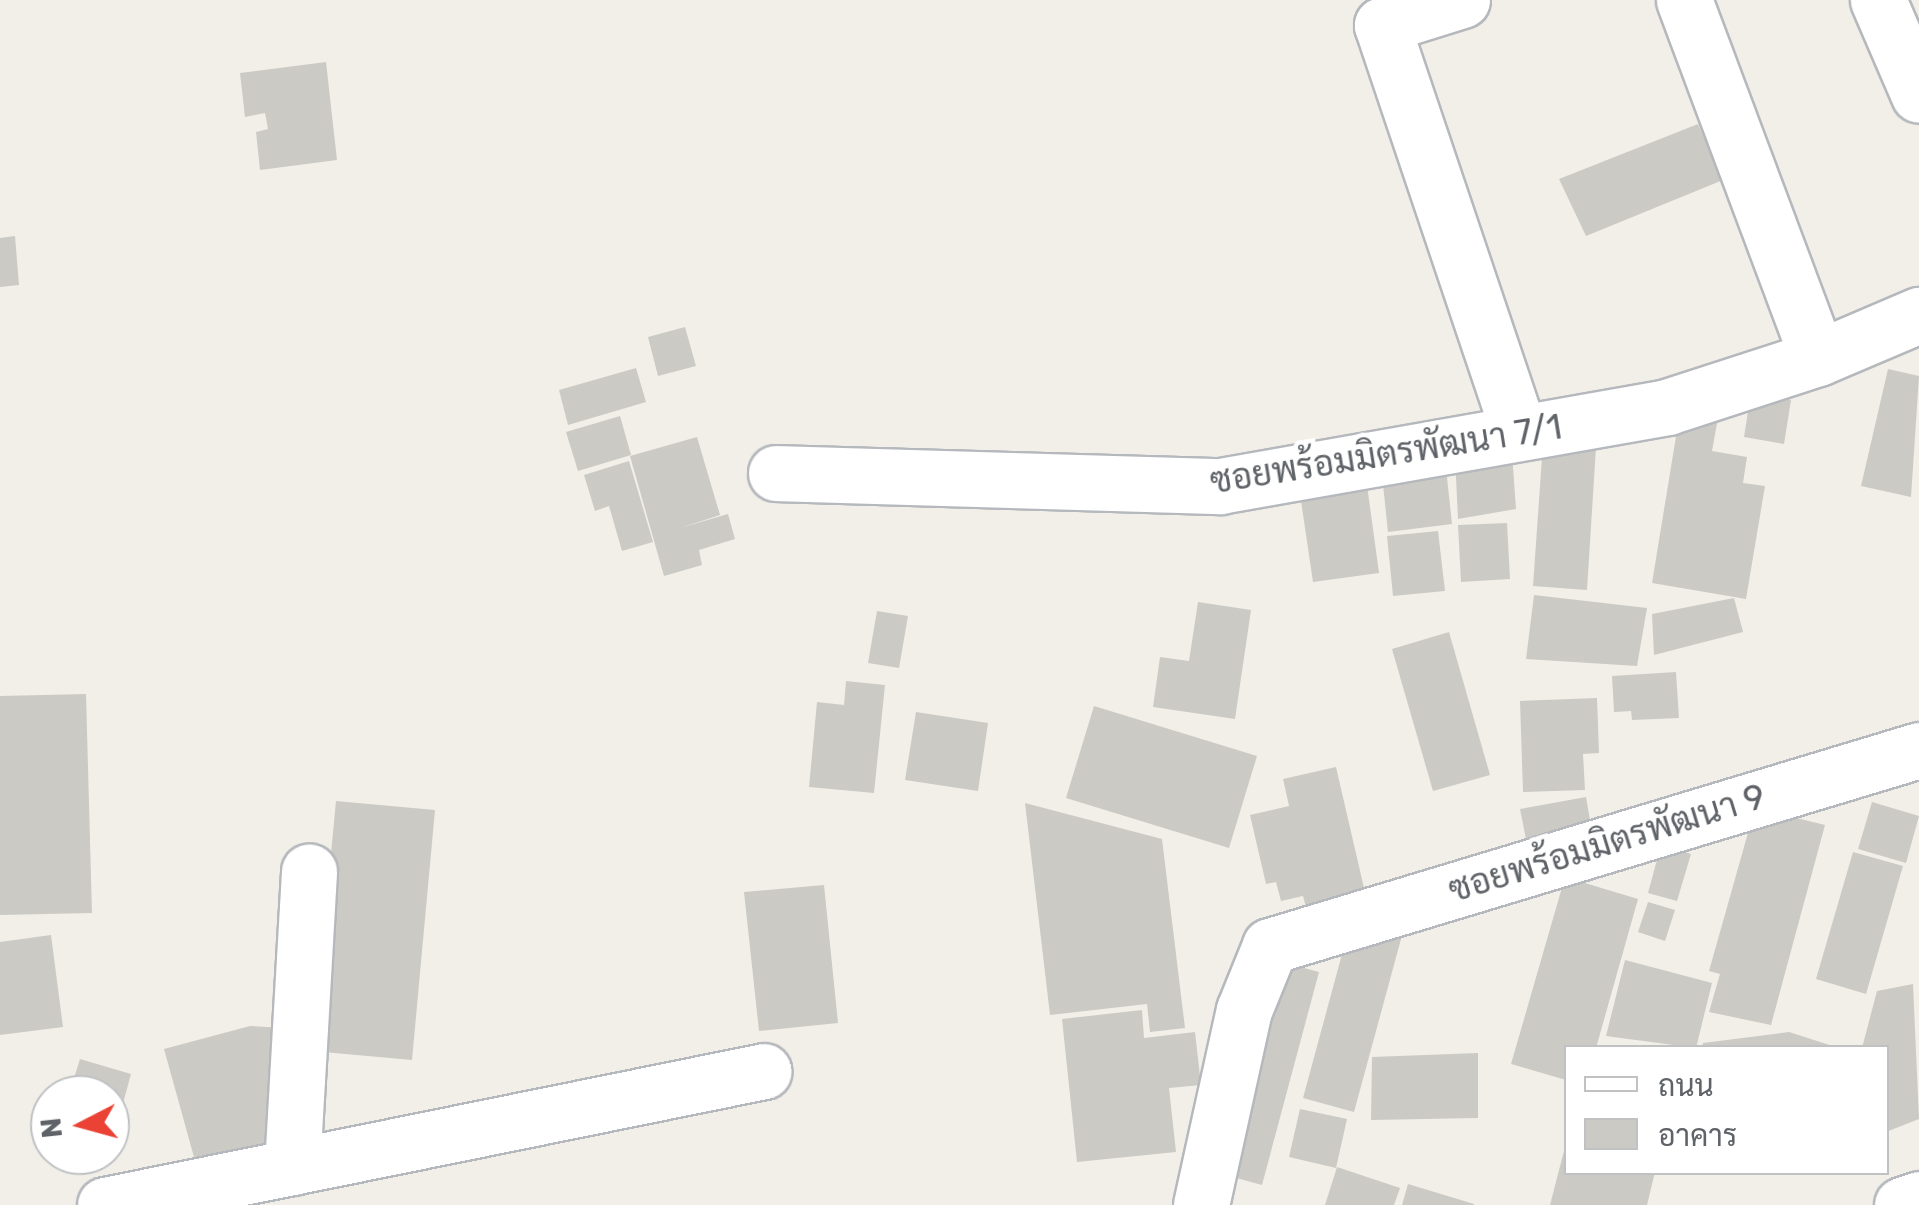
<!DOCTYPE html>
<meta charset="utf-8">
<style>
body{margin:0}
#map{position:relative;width:1919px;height:1205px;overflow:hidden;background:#f1efe8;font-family:Rubik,Sarabun,sans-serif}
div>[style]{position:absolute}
.building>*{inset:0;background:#cccac5}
.roads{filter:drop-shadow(2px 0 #b5b8bc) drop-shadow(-2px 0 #b5b8bc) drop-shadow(0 2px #b5b8bc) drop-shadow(0 -2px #b5b8bc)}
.minor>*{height:55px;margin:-27.5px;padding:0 27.5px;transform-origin:27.5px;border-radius:27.5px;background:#fff}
span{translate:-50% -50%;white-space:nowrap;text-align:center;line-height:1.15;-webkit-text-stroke:9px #fff;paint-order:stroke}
.street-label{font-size:35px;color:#5f6368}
.legend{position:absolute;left:1564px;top:1045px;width:325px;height:130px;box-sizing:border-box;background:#fff;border:2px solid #bfc1c3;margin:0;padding:12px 18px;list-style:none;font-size:30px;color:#5f6368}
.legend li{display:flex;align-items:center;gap:20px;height:50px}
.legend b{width:50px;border:2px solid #bfc1c3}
.north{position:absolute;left:30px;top:1075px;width:100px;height:100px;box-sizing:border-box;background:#fff;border:2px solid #bfc1c3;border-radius:50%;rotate:264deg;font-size:28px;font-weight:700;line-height:40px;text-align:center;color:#5f6368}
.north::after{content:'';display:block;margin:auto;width:35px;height:45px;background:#ea4335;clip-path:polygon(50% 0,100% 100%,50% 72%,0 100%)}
</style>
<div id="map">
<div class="building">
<i style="clip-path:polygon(326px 62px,337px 160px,260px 170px,256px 132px,268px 129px,265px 113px,245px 117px,240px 73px)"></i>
<i style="clip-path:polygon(1698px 124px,1723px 180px,1586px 236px,1559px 179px)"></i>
<i style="clip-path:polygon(15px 236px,19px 285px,0 287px,0 238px)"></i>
<i style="clip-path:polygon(685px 327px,696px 366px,658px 376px,648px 337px)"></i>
<i style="clip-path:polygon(636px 368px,646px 402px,568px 425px,559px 390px)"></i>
<i style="clip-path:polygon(1888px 369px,1919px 376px,1911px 497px,1861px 486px)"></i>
<i style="clip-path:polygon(1751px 393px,1791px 400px,1784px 444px,1744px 437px)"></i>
<i style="clip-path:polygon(1680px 412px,1718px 418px,1712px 451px,1747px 457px,1743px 483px,1765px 486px,1746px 599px,1652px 583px)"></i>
<i style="clip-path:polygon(620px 416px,631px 455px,578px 471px,566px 432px)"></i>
<i style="clip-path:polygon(697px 437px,720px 515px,680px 528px,728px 514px,735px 539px,699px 550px,702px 565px,664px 576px,630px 456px)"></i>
<i style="clip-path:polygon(1543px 443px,1596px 447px,1587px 590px,1533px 586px)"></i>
<i style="clip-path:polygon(1512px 453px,1516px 509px,1458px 519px,1455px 457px)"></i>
<i style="clip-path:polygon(629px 461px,653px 542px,622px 551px,609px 506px,595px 511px,584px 475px)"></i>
<i style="clip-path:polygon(1446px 468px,1452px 524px,1388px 532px,1382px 475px)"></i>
<i style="clip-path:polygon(1367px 485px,1379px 573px,1313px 582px,1300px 494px)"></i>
<i style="clip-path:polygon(1507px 523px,1510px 579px,1461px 582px,1458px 525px)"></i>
<i style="clip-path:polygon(1438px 531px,1445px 591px,1393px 596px,1387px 536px)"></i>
<i style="clip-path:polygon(1534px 595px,1647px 608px,1637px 666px,1526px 659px)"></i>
<i style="clip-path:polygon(1734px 598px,1743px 632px,1654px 655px,1652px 614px)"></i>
<i style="clip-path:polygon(1198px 602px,1251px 610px,1235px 719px,1153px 707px,1160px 657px,1189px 661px)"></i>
<i style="clip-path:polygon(877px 611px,908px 616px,899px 668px,868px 663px)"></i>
<i style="clip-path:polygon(1449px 632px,1490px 775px,1433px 791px,1392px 649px)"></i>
<i style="clip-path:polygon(1676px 672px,1679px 718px,1632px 720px,1631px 711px,1614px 712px,1612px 676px)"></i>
<i style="clip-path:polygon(846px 681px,885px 685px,874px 793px,809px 787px,817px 702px,844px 705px)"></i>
<i style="clip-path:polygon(86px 694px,92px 913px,0 915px,0 696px)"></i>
<i style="clip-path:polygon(1597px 698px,1599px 753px,1583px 754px,1585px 790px,1523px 792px,1520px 701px)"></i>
<i style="clip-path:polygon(1094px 706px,1257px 756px,1229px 848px,1066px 798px)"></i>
<i style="clip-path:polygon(916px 712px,988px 723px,978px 791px,905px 780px)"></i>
<i style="clip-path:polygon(1336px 767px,1367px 901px,1308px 915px,1303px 896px,1281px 901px,1276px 882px,1266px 884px,1250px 815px,1289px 806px,1283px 779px)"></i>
<i style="clip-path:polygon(1586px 797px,1592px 832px,1527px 844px,1520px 809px)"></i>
<i style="clip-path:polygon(336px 801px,435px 810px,412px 1060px,312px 1051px)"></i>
<i style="clip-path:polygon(1872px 802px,1919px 816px,1906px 863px,1858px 849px)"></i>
<i style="clip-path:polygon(1025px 803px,1162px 839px,1185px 1028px,1150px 1032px,1147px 1004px,1050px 1015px)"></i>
<i style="clip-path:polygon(1755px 808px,1825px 825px,1771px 1025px,1709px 1012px,1720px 974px,1709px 971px)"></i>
<i style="clip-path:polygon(1661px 845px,1691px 854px,1677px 901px,1648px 893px)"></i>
<i style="clip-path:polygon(1853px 852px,1903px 866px,1866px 994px,1816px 979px)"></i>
<i style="clip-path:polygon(1565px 877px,1638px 899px,1596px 1048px,1566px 1048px,1566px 1080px,1511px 1064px)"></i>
<i style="clip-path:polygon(824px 885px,838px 1023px,759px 1031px,744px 892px)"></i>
<i style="clip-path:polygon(1648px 902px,1675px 910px,1665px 941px,1638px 932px)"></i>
<i style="clip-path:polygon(1407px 917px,1354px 1112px,1303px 1098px,1348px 932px)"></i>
<i style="clip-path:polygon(51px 935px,63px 1027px,0 1035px,0 942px)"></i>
<i style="clip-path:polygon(1625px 960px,1712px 983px,1696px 1048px,1606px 1036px)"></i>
<i style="clip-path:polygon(1278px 961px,1319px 972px,1262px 1185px,1222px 1174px)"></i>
<i style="clip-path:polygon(1913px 984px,1919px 1119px,1886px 1132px,1886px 1048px,1862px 1048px,1877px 991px)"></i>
<i style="clip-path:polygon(1142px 1010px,1144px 1038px,1195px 1032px,1201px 1085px,1169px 1088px,1176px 1152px,1077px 1162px,1062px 1019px)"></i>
<i style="clip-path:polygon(250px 1026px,287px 1028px,274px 1151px,197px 1168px,164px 1049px)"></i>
<i style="clip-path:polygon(1789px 1032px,1839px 1048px,1702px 1048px,1703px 1043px)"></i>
<i style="clip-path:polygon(1478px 1053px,1478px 1118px,1371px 1120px,1372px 1057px)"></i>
<i style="clip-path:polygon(80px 1059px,131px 1074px,122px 1107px,110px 1095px,70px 1091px)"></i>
<i style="clip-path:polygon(1300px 1109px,1347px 1119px,1336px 1168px,1289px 1157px)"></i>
<i style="clip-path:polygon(1565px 1147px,1566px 1172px,1655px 1172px,1647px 1205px,1550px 1205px)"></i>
<i style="clip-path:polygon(1337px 1167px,1400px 1188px,1394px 1205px,1325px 1205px)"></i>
<i style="clip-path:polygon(1408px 1184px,1474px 1204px,1474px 1205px,1402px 1205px)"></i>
</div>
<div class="roads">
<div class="minor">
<i style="left:1462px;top:0;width:84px;rotate:162.6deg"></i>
<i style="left:1382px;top:25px;width:430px;rotate:71.4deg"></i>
<i style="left:1684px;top:0;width:382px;rotate:69.5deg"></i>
<i style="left:1878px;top:0;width:103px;rotate:66.7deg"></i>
<i style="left:776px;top:473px;width:444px;rotate:1.7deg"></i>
<i style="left:1220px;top:486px;width:454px;rotate:-10deg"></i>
<i style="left:1667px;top:407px;width:159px;rotate:-18deg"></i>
<i style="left:1818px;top:358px;width:110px;rotate:-23.1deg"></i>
<i style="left:292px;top:1167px;width:296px;rotate:-86.7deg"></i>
<i style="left:105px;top:1205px;width:672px;rotate:-11.49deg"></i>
<i style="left:1201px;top:1205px;width:200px;rotate:-77.6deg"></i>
<i style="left:1244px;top:1010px;width:69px;rotate:-67.9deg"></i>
<i style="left:1270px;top:946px;width:678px;rotate:-16.8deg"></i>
<i style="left:1902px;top:1205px;width:18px;rotate:-19deg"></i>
</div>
</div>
<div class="street-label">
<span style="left:1386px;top:454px;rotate:-9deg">ซอยพร้อมมิตรพัฒนา 7/1</span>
<span style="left:1607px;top:843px;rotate:-17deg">ซอยพร้อมมิตรพัฒนา 9</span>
</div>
<ul class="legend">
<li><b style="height:12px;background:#fff"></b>ถนน</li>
<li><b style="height:28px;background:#cccac5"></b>อาคาร</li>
</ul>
<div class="north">N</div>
</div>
